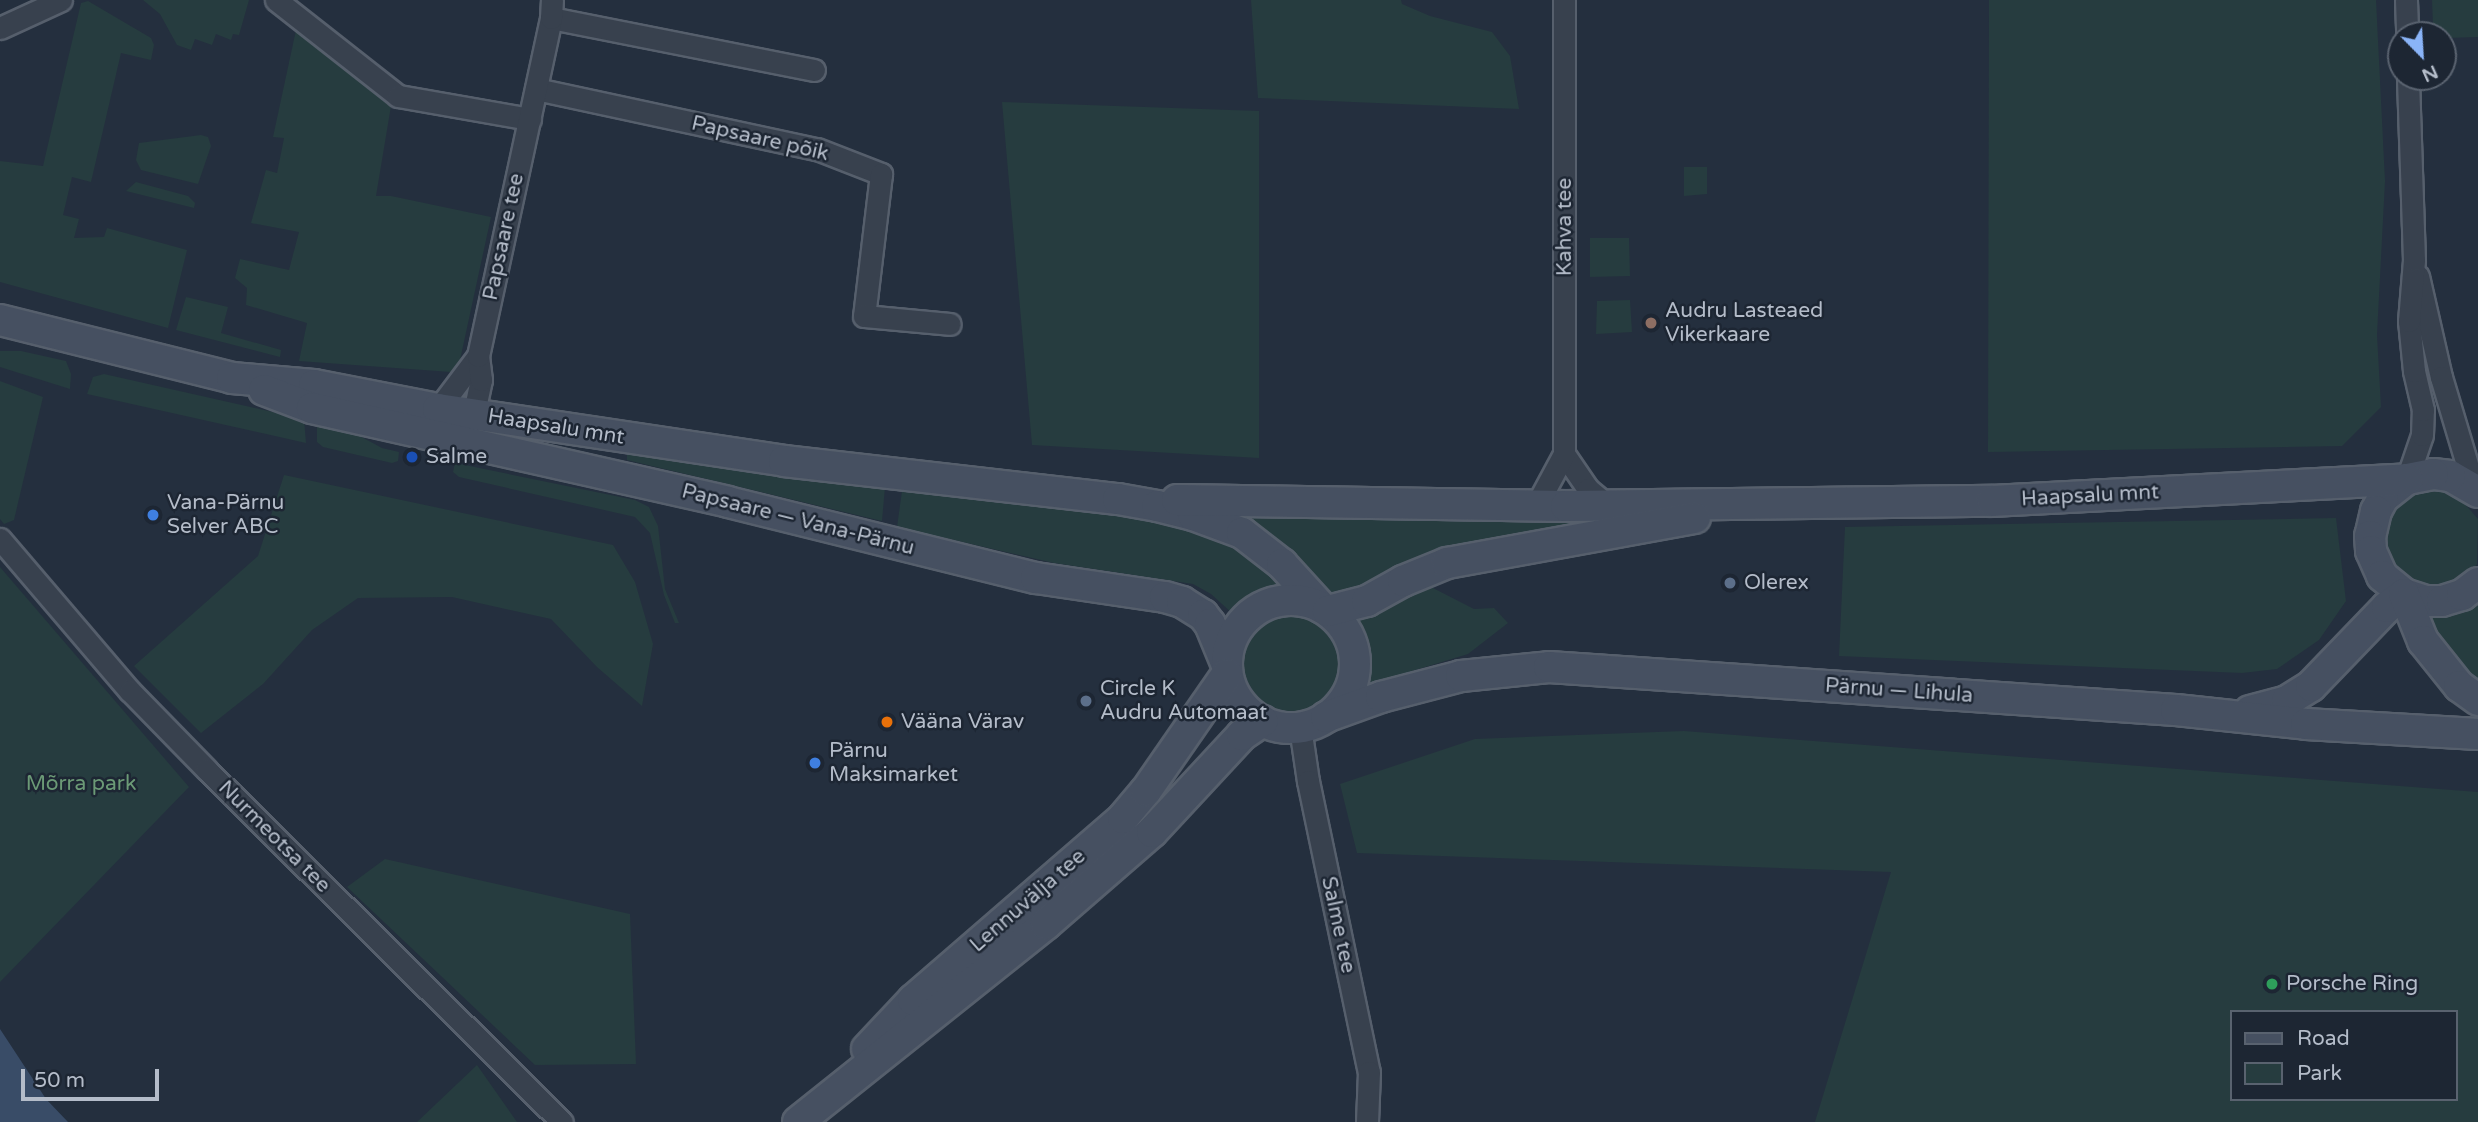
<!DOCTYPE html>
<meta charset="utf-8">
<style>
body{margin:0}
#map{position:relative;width:2478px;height:1122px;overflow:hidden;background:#242f3e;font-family:"Varela Round",sans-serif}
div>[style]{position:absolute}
.green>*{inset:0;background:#263c3f}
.round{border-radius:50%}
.water>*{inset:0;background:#394c67}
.roads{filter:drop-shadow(2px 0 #565f6c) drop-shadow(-2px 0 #565f6c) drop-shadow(0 2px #565f6c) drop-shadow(0 -2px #565f6c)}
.street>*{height:21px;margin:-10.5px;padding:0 10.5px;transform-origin:10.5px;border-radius:10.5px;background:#38414e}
.secondary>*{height:30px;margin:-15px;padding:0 15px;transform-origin:15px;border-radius:15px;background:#465061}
.secondary>.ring{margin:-15px;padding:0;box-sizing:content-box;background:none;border:30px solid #465061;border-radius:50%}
.dots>*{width:19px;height:19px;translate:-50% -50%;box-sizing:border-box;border:4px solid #1d2633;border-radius:50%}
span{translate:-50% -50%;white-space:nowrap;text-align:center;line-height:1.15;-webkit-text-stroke:5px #1d2633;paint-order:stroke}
.street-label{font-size:21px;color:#b4bcc9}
.poi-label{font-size:21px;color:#b4bcc9}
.left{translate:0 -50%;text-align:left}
.park-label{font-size:21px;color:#6b9a76}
.legend{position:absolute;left:2230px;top:1010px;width:228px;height:91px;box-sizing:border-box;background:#1d2633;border:2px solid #59626f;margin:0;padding:9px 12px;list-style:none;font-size:21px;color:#b4bcc9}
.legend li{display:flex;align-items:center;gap:14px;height:35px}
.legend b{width:35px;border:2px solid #59626f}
.north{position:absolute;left:2387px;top:21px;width:70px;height:70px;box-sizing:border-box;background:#1d2633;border:2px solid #59626f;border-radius:50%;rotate:156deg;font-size:19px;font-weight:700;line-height:28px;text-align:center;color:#b4bcc9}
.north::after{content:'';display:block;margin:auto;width:24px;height:32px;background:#8ab4f8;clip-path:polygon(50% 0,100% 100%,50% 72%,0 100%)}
.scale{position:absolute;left:21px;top:1069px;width:138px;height:32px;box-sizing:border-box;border:4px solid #b4bcc9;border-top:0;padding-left:9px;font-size:21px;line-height:24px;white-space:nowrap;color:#b4bcc9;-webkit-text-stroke:5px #1d2633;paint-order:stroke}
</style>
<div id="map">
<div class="green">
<i style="clip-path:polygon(143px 0,249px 0,239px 35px,233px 34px,231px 40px,216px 34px,212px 45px,195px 39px,191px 50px,177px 45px,160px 14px)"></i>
<i style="clip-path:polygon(1251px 0,1401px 0,1402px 4px,1430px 16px,1492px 32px,1510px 56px,1519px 109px,1258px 98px)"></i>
<i style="clip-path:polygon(1989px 0,2376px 0,2385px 181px,2377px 335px,2381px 407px,2342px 446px,1988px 452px)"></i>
<i style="clip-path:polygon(2432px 0,2478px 0,2478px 37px,2446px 38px,2433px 26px)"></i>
<i style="clip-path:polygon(88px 1px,151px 38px,154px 45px,151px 60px,121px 53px,91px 182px,72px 177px,63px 215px,79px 219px,74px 238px,104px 237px,107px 228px,187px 250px,168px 328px,0 282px,0 161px,43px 166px,81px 3px)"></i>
<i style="clip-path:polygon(296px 30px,391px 106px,376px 196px,391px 196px,491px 217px,460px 360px,451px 372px,299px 361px,307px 323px,246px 305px,247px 288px,235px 278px,240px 259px,289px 270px,299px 232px,251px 223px,266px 170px,277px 173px,284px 138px,273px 137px)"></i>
<i style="clip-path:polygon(1002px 102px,1259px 111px,1259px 458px,1032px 445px)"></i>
<i style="clip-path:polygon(201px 135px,208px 137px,211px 146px,198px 184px,141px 170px,136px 160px,139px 143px)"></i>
<i style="clip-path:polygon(1684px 167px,1707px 167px,1707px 194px,1684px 196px)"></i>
<i style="clip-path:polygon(136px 182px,188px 196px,195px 203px,194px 208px,126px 191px)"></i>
<i style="clip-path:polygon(1590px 238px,1629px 238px,1630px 276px,1590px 277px)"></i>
<i style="clip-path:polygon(186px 297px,228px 307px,221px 333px,281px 350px,280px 357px,176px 330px)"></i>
<i style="clip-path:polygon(1630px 300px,1632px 332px,1596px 334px,1597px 301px)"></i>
<i style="clip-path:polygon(0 351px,21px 351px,66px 361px,71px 374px,70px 389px,0 367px)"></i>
<i style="clip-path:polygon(104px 374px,304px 419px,306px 443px,87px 394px,93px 377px)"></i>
<i style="clip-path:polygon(0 381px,43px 397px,14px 520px,4px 524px,0 519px)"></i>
<i style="clip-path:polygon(317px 425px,343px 427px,382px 448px,399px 452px,398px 461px,392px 463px,323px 447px,317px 442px)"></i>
<i style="clip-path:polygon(627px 452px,885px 487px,882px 521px,627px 460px)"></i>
<i style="clip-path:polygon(455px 463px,635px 500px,649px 507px,658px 526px,665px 589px,679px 623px,675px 623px,664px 595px,650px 533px,635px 517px,459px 477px,453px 472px)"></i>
<i style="clip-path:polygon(284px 475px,613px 545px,635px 582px,653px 644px,642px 706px,597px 667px,551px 619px,452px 597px,358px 598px,312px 630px,263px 684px,201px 733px,134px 666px,258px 556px)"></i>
<i style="clip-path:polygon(2436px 489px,2458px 496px,2478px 519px,2477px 564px,2471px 573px,2443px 590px,2400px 580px,2381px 538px,2394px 506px,2413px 493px)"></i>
<i style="clip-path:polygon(902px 491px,1158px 518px,1228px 539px,1292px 588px,1270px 592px,1242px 605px,1233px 614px,1211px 594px,1193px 584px,1054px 563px,897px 527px)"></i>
<i style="clip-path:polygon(1234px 515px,1613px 520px,1344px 593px,1329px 592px,1290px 554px)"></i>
<i style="clip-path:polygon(2336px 518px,2346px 601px,2319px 640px,2277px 669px,2242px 673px,1839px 656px,1845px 527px)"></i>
<i style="clip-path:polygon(0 567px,189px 787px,0 982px)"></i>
<i style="clip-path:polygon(1431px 587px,1474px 609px,1494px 608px,1508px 623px,1468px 654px,1363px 686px,1366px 667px,1353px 624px,1410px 591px)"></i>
<i style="clip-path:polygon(2478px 603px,2478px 679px,2450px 654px,2429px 618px)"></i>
<i class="round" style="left:1239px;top:612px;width:104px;height:104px"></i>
<i style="clip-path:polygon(evenodd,1684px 731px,2478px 792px,2478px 1122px,1815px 1122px,1891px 872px,1357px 853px,1340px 784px,1475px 739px,1684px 731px,2231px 1012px,2455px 1012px,2455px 1099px,2231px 1099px,2231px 1012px)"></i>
<i style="clip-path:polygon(385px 859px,630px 914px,636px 1064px,535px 1065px,347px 887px)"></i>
<i style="clip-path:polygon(477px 1065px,517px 1122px,417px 1122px)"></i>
</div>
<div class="water">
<i style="clip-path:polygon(0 1029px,46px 1099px,68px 1122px,0 1122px)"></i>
</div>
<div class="roads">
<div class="street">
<i style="left:276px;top:0;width:155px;rotate:38.2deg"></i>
<i style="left:398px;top:96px;width:134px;rotate:9.9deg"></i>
<i style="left:2406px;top:0;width:35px;rotate:88deg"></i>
<i style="left:551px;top:18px;width:268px;rotate:11.2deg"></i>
<i style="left:0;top:28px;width:67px;rotate:-24.7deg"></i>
<i style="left:536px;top:89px;width:287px;rotate:12.1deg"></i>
<i style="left:817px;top:149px;width:69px;rotate:21.3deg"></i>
<i style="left:881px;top:174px;width:143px;rotate:96.8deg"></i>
<i style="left:864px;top:316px;width:86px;rotate:5.3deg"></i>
<i style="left:2418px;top:276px;width:104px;rotate:77.2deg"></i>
<i style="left:2441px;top:377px;width:116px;rotate:73.4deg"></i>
<i style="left:438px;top:409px;width:66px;rotate:-53deg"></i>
<i style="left:462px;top:422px;width:24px;rotate:-54deg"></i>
<i style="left:476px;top:403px;width:24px;rotate:-78deg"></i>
<i style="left:481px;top:380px;width:24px;rotate:-97deg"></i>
<i style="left:478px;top:356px;width:346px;rotate:-77.8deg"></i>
<i style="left:551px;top:18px;width:18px;rotate:-87deg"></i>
<i style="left:1564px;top:454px;width:42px;rotate:55.6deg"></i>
<i style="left:1588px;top:489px;width:25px;rotate:40deg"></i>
<i style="left:2407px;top:479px;width:46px;rotate:-71.2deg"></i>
<i style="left:2422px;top:435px;width:25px;rotate:-88deg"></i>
<i style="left:2423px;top:410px;width:40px;rotate:-103deg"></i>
<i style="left:2414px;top:371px;width:50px;rotate:-95.7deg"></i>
<i style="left:2409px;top:321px;width:61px;rotate:-85.3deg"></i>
<i style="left:2414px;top:260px;width:183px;rotate:-91.9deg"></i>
<i style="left:1536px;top:506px;width:59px;rotate:-61.7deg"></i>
<i style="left:1564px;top:454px;width:454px;rotate:-90deg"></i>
<i style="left:0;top:539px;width:200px;rotate:49.5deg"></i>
<i style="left:130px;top:691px;width:109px;rotate:45.7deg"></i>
<i style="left:206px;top:769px;width:501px;rotate:44.76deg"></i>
<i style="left:1300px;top:727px;width:55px;rotate:81.6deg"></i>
<i style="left:1308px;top:781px;width:297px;rotate:78.2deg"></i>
<i style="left:1369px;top:1072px;width:50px;rotate:92.3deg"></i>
</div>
<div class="secondary">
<i style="left:0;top:320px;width:239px;rotate:14deg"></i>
<i style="left:232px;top:378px;width:82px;rotate:4.9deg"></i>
<i style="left:314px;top:385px;width:126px;rotate:11deg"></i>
<i style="left:438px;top:409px;width:350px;rotate:8.5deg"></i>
<i style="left:784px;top:461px;width:336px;rotate:6.5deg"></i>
<i style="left:1118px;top:499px;width:40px;rotate:10deg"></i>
<i style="left:1157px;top:506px;width:37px;rotate:14deg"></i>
<i style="left:1193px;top:515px;width:52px;rotate:20.2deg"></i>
<i style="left:1242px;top:533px;width:51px;rotate:37.8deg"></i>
<i style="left:1282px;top:564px;width:59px;rotate:47.7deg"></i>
<i style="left:264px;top:390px;width:51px;rotate:20.6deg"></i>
<i style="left:312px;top:408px;width:426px;rotate:12.7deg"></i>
<i style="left:728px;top:502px;width:317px;rotate:13.9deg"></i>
<i style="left:1036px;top:578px;width:130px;rotate:8.4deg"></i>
<i style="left:1165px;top:597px;width:18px;rotate:16deg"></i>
<i style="left:1182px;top:602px;width:25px;rotate:32deg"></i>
<i style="left:1203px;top:615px;width:11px;rotate:52deg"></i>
<i style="left:1210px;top:624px;width:42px;rotate:67.7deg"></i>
<i style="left:2478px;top:492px;width:32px;rotate:-150deg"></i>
<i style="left:2450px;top:476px;width:17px;rotate:-173deg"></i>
<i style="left:2433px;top:474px;width:26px;rotate:169deg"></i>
<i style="left:2407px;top:479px;width:31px;rotate:142deg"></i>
<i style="left:2383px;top:498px;width:15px;rotate:118deg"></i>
<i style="left:2376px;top:511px;width:26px;rotate:103deg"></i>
<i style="left:2370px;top:536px;width:15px;rotate:86deg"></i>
<i style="left:2371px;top:551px;width:27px;rotate:66deg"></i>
<i style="left:2382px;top:576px;width:28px;rotate:39deg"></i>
<i style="left:2404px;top:594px;width:22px;rotate:18deg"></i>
<i style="left:2425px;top:601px;width:17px"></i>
<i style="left:2442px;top:601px;width:21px;rotate:-17deg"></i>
<i style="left:2462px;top:595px;width:20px;rotate:-37deg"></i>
<i style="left:1177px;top:500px;width:389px;rotate:0.9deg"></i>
<i style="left:1566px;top:506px;width:426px;rotate:-0.7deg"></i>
<i style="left:1992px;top:501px;width:416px;rotate:-3deg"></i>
<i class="ring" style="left:1227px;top:600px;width:98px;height:98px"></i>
<i style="left:1328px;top:611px;width:40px;rotate:-14.4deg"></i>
<i style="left:1367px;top:601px;width:41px;rotate:-29.1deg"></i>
<i style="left:1403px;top:581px;width:48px;rotate:-22.2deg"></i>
<i style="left:1447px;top:563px;width:252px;rotate:-10.3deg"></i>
<i style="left:2250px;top:711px;width:38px;rotate:-15deg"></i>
<i style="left:2287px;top:701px;width:28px;rotate:-32deg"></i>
<i style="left:2311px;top:686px;width:110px;rotate:-46.1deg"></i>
<i style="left:2387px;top:607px;width:21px;rotate:-37deg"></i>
<i style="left:2404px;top:594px;width:51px;rotate:68deg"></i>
<i style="left:2423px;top:641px;width:58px;rotate:51.3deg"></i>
<i style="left:2459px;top:686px;width:24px;rotate:36deg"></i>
<i style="left:1326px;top:717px;width:59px;rotate:-20deg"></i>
<i style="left:1381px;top:697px;width:83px;rotate:-14.7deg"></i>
<i style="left:1461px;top:676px;width:88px;rotate:-5.8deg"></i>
<i style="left:1549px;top:667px;width:628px;rotate:3.92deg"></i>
<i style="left:2176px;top:710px;width:131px;rotate:6.1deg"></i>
<i style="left:2306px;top:724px;width:172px;rotate:3.3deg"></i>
<i style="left:867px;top:1049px;width:67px;rotate:-46.8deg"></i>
<i style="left:913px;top:1000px;width:278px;rotate:-40.9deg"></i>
<i style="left:1123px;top:818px;width:35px;rotate:-50deg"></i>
<i style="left:1146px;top:791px;width:142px;rotate:-55.3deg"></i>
<i style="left:798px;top:1122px;width:317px;rotate:-38.6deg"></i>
<i style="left:1046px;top:924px;width:140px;rotate:-41deg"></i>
<i style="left:1152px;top:832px;width:132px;rotate:-47.1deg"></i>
<i style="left:1242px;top:735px;width:25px;rotate:-34deg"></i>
</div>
</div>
<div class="dots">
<i style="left:1651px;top:323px;background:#8d6e63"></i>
<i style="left:412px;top:457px;background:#1a4fb4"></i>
<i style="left:153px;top:515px;background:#3f7fe0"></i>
<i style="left:1730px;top:583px;background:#5c6f8a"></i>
<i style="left:1086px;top:701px;background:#5c6f8a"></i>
<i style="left:887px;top:722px;background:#e8710a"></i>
<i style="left:815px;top:763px;background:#3f7fe0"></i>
<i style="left:2272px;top:984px;background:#2e9e5b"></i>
</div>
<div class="street-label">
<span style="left:760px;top:139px;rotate:13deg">Papsaare põik</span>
<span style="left:1565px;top:227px;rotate:-90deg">Kahva tee</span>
<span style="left:504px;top:237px;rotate:-78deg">Papsaare tee</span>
<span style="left:556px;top:427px;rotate:9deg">Haapsalu mnt</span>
<span style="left:2090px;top:496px;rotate:-3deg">Haapsalu mnt</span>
<span style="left:798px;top:520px;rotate:14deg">Papsaare — Vana-Pärnu</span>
<span style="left:1899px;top:691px;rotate:4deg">Pärnu — Lihula</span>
<span style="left:274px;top:837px;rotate:45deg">Nurmeotsa tee</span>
<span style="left:1028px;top:901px;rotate:-41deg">Lennuvälja tee</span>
<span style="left:1338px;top:925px;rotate:78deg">Salme tee</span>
</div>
<div class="poi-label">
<span class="left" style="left:1665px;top:323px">Audru Lasteaed<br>Vikerkaare</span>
<span class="left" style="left:426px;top:457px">Salme</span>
<span class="left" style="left:167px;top:515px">Vana-Pärnu<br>Selver ABC</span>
<span class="left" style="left:1744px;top:583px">Olerex</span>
<span class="left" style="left:1100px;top:701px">Circle K<br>Audru Automaat</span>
<span class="left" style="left:901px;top:722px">Vääna Värav</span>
<span class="left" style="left:829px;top:763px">Pärnu<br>Maksimarket</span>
<span class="left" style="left:2286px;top:984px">Porsche Ring</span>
</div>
<div class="park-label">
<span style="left:81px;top:784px">Mõrra park</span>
</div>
<ul class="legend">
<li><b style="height:9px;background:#465061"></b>Road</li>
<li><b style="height:19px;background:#263c3f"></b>Park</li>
</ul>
<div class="north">N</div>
<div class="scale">50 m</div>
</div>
